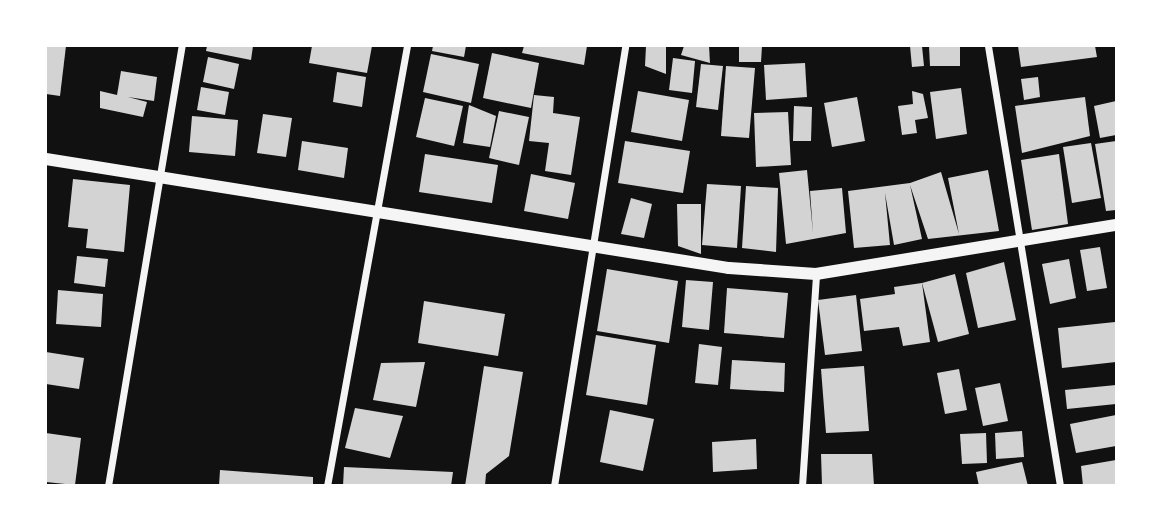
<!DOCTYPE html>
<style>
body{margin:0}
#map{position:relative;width:1162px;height:531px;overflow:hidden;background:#111;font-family:"Space Grotesk",sans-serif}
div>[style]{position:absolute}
.building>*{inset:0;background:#d3d3d3}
.minor>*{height:7px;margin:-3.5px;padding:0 3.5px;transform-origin:3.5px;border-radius:3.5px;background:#f5f5f5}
.secondary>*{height:12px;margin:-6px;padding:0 6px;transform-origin:6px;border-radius:6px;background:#f5f5f5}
span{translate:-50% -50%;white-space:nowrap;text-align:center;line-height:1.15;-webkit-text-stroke:6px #fff;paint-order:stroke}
.frame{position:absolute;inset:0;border:47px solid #fff;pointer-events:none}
</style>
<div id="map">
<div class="building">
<i style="clip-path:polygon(46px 46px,66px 46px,60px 96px,46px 94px)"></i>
<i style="clip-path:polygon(207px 46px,253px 46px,251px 60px,206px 51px)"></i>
<i style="clip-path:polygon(312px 46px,372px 46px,367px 73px,309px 63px)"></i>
<i style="clip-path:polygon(433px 46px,466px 46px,464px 57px,432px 51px)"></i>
<i style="clip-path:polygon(524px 46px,587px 46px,584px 65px,522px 53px)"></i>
<i style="clip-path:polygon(646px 46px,666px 47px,666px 74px,645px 66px)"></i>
<i style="clip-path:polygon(684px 46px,709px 46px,710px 63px,681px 55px)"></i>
<i style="clip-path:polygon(739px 46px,762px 46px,761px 62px,739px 62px)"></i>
<i style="clip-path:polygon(910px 46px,922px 46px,924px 66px,912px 67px)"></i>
<i style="clip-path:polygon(929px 46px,960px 46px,960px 66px,930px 66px)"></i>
<i style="clip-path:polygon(1018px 46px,1095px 46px,1097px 57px,1021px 67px)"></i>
<i style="clip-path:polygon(492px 53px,539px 63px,531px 108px,483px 98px)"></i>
<i style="clip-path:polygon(431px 54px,479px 64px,471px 103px,423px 92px)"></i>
<i style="clip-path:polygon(208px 57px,239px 64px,234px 89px,203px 82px)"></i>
<i style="clip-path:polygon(673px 58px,695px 61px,692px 93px,669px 90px)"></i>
<i style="clip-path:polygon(805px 63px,807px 97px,766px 100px,764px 65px)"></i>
<i style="clip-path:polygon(701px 64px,723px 66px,718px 110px,696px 107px)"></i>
<i style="clip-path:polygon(726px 66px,755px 68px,749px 138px,721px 136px)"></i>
<i style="clip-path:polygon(121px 71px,157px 77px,154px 101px,128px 97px,147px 102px,143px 117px,100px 108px,100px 91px,117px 95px)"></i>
<i style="clip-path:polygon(337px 72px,366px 77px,362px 107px,333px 102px)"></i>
<i style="clip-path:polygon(1038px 77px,1040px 97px,1024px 100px,1021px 79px)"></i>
<i style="clip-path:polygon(201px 87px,229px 92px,225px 115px,197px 110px)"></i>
<i style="clip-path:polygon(961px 88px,967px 134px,936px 139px,930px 92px)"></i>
<i style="clip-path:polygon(638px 91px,689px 100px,682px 141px,631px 132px)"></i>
<i style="clip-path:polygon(912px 91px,923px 94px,928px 118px,915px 120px,917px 133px,902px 135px,898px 106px,913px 104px)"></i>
<i style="clip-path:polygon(534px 95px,554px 97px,553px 113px,580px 117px,571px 175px,545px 171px,549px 143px,529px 141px)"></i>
<i style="clip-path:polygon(857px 97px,865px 141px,832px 147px,824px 103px)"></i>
<i style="clip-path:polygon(1085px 97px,1090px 136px,1022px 153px,1015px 106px)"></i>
<i style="clip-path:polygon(425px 98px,463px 106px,454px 146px,416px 137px)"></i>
<i style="clip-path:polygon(1116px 101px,1116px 135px,1100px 138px,1094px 106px)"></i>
<i style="clip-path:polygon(469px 105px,496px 116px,490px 147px,463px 143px)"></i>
<i style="clip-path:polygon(794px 106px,812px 107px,811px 141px,793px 141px)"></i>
<i style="clip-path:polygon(499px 111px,529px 117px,519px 165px,489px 158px)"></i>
<i style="clip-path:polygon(788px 112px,791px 165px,756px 167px,754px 113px)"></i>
<i style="clip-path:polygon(263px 114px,292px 118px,286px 157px,257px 153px)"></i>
<i style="clip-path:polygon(192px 116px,238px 120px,235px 156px,189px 152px)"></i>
<i style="clip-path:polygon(302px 141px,348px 148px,344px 178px,298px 170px)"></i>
<i style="clip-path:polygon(625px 141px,690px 151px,683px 193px,618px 183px)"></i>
<i style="clip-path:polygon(1116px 141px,1116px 210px,1106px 211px,1095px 144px)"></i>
<i style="clip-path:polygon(1091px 143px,1101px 198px,1072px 203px,1063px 147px)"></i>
<i style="clip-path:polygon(425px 154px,498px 165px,492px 203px,419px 192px)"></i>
<i style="clip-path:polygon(1059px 154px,1068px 224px,1032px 230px,1021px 160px)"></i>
<i style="clip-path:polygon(807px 170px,813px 233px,810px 191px,842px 188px,846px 233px,786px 244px,779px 173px)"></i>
<i style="clip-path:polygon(988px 170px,999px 231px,928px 239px,910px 185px,922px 239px,894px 245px,885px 193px,890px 245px,854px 248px,848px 191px,910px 183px,941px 172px,959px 234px,948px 178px)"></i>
<i style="clip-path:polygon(531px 174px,575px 183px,568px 219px,524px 211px)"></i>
<i style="clip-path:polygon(73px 179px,130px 185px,124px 252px,86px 248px,88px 229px,68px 227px)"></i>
<i style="clip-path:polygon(707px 184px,741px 186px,737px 248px,702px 245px)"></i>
<i style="clip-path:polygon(746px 186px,778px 188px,776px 252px,742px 248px)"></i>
<i style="clip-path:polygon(631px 198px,652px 204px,644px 238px,621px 234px)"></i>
<i style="clip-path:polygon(677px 204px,701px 204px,701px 254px,678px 246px)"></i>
<i style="clip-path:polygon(1100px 247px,1107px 288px,1087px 291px,1080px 250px)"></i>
<i style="clip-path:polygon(77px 256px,108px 259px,105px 287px,74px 283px)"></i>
<i style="clip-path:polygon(1069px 259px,1076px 298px,1050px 304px,1042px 264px)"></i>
<i style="clip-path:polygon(1004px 262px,1016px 320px,978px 328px,966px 273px)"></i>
<i style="clip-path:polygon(607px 269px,678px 281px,669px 343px,597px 331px)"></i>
<i style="clip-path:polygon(955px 274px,969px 334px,938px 342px,922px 283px)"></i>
<i style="clip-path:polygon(686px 280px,713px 282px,709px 330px,682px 327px)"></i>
<i style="clip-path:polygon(922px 283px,930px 342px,903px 346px,899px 327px,864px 331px,860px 299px,895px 294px,894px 287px)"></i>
<i style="clip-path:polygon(727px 288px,788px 293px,784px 338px,724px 333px)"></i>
<i style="clip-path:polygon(58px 290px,103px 294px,101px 327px,56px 324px)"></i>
<i style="clip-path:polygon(856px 295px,862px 351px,825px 355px,818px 300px)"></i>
<i style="clip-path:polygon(424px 301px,505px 314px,498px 356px,418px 343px)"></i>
<i style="clip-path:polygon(1115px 322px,1116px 362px,1062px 368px,1058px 328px)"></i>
<i style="clip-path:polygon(596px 335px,656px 345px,647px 405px,586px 395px)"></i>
<i style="clip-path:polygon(699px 344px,722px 347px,718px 385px,695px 383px)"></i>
<i style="clip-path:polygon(46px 352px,84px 358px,79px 389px,46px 384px)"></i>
<i style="clip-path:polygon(732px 360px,785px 363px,784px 392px,730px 389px)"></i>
<i style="clip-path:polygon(425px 362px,416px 407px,373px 400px,381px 363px)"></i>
<i style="clip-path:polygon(484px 366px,523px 372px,509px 456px,486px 474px,485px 486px,465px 486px)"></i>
<i style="clip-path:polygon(864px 366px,869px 431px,826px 433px,821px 369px)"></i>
<i style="clip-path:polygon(959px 369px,967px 410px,945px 414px,937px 373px)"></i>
<i style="clip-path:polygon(1000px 383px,1008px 421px,983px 426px,975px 388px)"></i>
<i style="clip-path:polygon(1116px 385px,1116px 404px,1067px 409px,1065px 390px)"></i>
<i style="clip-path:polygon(355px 408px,403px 416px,390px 458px,345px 448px)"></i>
<i style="clip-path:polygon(610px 410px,654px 419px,643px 471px,600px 462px)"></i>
<i style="clip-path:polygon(1116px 415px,1116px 446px,1076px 453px,1070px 424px)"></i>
<i style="clip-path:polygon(1022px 431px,1024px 457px,996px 459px,995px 433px)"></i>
<i style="clip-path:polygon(46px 433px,81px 438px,75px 485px,46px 482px)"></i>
<i style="clip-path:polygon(986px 433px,987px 463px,962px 464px,960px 434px)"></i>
<i style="clip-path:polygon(756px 439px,757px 469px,713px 472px,712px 442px)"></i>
<i style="clip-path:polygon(821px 454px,872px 454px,874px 486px,822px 486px)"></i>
<i style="clip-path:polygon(1116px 460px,1116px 486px,1083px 486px,1081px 466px)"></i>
<i style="clip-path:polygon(1022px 462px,1028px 486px,979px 486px,976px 472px)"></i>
<i style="clip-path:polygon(344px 467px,453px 472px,451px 486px,343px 486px)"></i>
<i style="clip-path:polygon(220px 470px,313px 477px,313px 486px,219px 486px)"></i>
</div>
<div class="minor">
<i style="left:988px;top:46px;width:446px;rotate:80.7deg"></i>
<i style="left:108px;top:486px;width:446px;rotate:-80.5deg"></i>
<i style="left:327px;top:486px;width:447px;rotate:-79.7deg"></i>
<i style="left:554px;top:486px;width:446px;rotate:-80.8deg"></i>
<i style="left:802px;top:486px;width:212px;rotate:-86.2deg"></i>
</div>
<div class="secondary">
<i style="left:46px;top:159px;width:692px;rotate:9.07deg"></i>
<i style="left:729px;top:268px;width:87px;rotate:3.9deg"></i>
<i style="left:816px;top:274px;width:304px;rotate:-9.3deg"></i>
</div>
<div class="frame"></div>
</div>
